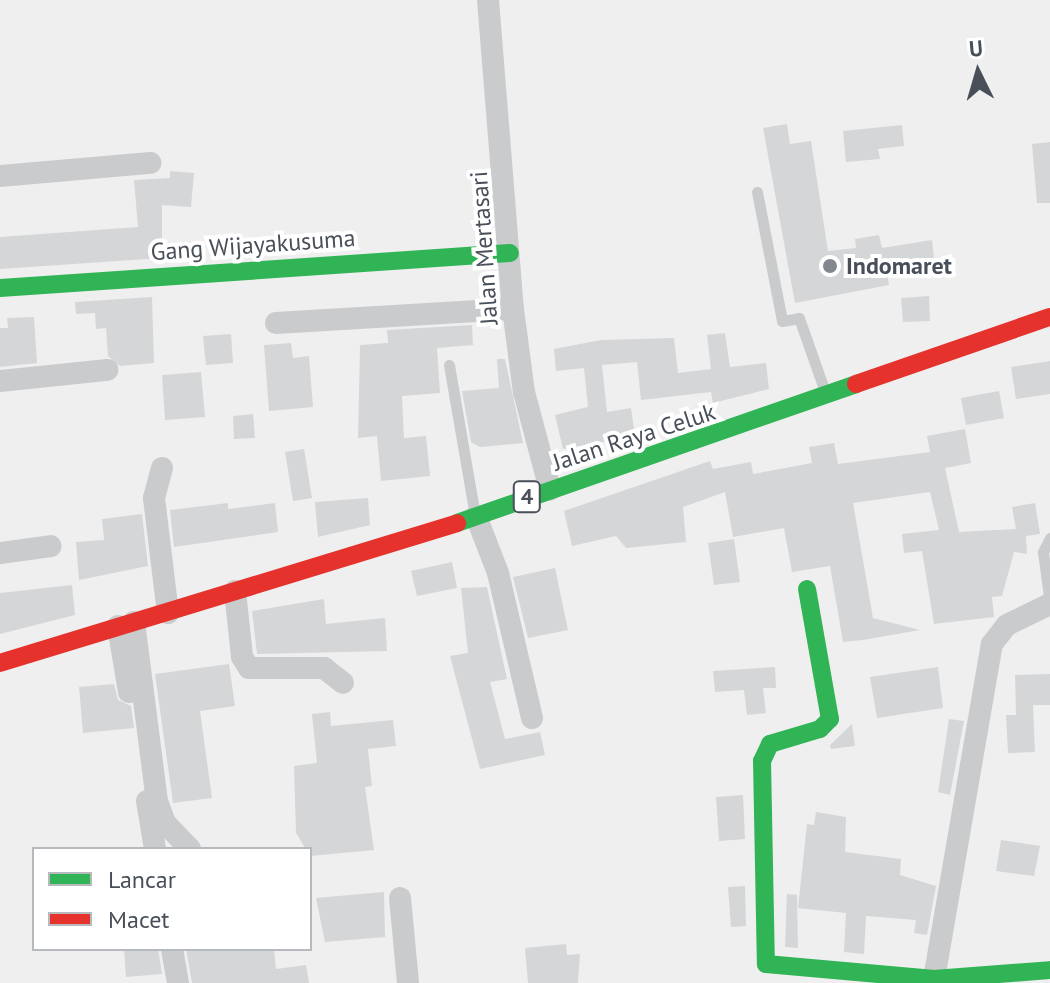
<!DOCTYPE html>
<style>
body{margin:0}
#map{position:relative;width:1050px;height:983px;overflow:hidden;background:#efefef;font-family:"PT Sans",sans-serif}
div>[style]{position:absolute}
.building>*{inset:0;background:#d5d6d8}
.lane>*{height:11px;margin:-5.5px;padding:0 5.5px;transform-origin:5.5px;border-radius:5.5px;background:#cacbcd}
.street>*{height:22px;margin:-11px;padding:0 11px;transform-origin:11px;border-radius:11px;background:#cacbcd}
.fast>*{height:18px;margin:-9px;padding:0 9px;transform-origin:9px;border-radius:9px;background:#30b455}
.jam>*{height:18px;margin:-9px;padding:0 9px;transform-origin:9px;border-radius:9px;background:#e5322d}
.dots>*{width:22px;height:22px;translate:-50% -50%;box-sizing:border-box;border:4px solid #fff;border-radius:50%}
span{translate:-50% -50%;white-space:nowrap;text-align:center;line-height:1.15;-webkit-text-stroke:8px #fff;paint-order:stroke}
.shield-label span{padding:2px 6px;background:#fff;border:2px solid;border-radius:6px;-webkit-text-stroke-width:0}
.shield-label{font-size:22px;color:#484f59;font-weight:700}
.street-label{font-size:24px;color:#484f59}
.poi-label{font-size:24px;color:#484f59;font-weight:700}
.left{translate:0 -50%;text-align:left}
.legend{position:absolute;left:32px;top:847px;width:280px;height:104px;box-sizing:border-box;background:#fff;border:2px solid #b6b9bd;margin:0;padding:10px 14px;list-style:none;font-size:24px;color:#484f59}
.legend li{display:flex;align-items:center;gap:16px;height:40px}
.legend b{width:40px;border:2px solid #b6b9bd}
.north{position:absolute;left:938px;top:32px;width:80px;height:80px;-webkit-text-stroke:6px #fff;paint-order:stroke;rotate:355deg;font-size:22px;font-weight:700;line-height:32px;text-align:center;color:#484f59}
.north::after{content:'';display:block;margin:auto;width:28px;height:36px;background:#484f59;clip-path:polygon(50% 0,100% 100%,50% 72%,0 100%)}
</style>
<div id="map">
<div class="building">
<i style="clip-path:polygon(787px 124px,790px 144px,811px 141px,828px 251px,856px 248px,855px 239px,879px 235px,882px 248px,932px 240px,934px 259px,886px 267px,889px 285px,795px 303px,763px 128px)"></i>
<i style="clip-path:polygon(902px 125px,904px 146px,878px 149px,880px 159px,846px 162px,843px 131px)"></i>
<i style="clip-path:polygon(1050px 142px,1050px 203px,1037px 203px,1032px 144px)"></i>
<i style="clip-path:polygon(170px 171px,194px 173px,191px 207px,162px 205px,162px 258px,0 269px,0 237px,138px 227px,134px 180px,170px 178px)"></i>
<i style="clip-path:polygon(929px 296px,930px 321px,903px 322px,901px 298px)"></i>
<i style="clip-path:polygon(152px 297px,154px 363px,120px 366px,108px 356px,106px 328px,96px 329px,95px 313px,76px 314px,75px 302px)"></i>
<i style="clip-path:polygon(34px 317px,37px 363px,0 367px,0 328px,8px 328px,7px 318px)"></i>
<i style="clip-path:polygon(472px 325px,473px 345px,437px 348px,440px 393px,402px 396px,404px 438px,426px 436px,430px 476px,381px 481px,377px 436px,358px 438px,360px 345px,388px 343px,387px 330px)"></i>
<i style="clip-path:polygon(725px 333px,730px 367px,766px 363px,769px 389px,713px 403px,711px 392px,641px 400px,637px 362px,602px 365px,607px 412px,631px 408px,635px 436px,563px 449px,555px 415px,588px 407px,584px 368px,556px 371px,554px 349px,601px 340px,674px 338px,678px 373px,711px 369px,707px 335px)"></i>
<i style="clip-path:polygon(231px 334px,233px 363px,206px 365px,203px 336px)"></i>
<i style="clip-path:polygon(291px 343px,293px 358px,309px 356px,313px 407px,269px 411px,264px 345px)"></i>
<i style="clip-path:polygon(497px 359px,505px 359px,523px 443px,480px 447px,471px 442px,462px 391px,499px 388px)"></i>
<i style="clip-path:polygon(1050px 361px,1050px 394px,1016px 399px,1011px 367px)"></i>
<i style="clip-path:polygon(201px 372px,205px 417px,165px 420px,162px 375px)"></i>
<i style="clip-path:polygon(999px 391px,1004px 418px,966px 425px,961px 398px)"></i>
<i style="clip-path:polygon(253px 414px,255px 438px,234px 439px,233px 416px)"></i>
<i style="clip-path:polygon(965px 429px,971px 463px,945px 468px,959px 532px,1016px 529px,1012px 507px,1035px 503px,1040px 534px,1026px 536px,1027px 554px,1014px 552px,1002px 596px,992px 597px,994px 617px,934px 624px,922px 551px,904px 553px,902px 534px,939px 530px,930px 492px,853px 503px,873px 618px,920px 630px,863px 640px,843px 642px,830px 566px,792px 572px,784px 528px,733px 537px,725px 492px,683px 507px,686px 542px,626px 548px,616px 536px,572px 546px,564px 511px,710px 461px,713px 469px,751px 462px,753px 474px,812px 463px,809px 447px,834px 443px,838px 464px,930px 452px,927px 436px)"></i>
<i style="clip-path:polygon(304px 449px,312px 498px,293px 501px,285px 452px)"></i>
<i style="clip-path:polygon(368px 498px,370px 525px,318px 537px,315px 502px)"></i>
<i style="clip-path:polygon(228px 503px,228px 509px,275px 503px,278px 532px,174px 547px,170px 510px)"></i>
<i style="clip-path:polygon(142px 514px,148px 566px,79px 580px,76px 542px,104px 540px,102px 519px)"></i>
<i style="clip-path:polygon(734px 539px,740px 582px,714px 585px,708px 543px)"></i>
<i style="clip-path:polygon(452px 562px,457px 588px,417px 596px,411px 571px)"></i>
<i style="clip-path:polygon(555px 568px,568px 630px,528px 638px,513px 577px)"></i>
<i style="clip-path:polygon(72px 585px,75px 615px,0 634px,0 593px)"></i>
<i style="clip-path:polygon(487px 587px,507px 679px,490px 682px,505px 739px,540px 732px,545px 755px,480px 769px,450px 656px,468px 653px,461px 588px)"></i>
<i style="clip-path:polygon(324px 599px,326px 624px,385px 618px,387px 651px,257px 654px,252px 611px)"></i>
<i style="clip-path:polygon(229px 664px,235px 706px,200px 711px,212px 798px,173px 803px,155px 674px)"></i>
<i style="clip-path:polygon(775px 667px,776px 688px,763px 688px,766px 713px,747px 715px,744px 690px,715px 692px,713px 671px)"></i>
<i style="clip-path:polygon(938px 667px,943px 708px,877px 718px,870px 677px)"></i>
<i style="clip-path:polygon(1050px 674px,1050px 705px,1033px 705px,1035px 752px,1008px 753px,1006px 715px,1016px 715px,1015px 675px)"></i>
<i style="clip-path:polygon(114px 684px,118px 700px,131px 706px,134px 728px,83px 733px,79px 687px)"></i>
<i style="clip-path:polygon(330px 712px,331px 726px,393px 720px,396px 746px,368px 749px,372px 786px,365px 787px,374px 850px,310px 856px,296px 833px,294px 766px,317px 763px,312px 714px)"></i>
<i style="clip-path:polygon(949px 719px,964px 721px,950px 795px,938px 792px)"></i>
<i style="clip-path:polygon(852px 724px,855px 746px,831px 749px,830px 745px)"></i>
<i style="clip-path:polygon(743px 795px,745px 839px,719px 841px,716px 797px)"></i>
<i style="clip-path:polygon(816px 812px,846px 817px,845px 852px,901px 859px,900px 875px,936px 886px,927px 935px,914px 933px,916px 920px,866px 916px,864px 954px,844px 952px,846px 913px,798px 908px,807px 824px,814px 825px)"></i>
<i style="clip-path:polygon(1001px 840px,1040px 846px,1034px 876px,996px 871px)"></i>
<i style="clip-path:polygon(745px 886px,746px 926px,731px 927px,728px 887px)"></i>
<i style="clip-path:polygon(384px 892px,385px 937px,325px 942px,316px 898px)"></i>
<i style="clip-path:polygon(787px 894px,797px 895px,798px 948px,785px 947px)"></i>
<i style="clip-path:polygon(566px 944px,567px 955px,580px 954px,578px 983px,528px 983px,525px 948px)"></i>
<i style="clip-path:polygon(124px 949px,158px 949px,162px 974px,126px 977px)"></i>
<i style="clip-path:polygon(186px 949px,274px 949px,276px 969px,306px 965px,309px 983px,192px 983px)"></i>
</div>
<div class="lane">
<i style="left:757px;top:192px;width:131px;rotate:79deg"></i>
<i style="left:782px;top:321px;width:17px;rotate:-10deg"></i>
<i style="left:799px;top:318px;width:75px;rotate:70.6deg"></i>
<i style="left:449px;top:365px;width:147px;rotate:80.2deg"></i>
<i style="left:1050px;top:538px;width:16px;rotate:117deg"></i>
<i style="left:1043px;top:552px;width:52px;rotate:82.3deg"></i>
</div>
<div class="street">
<i style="left:488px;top:0;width:310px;rotate:85.4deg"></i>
<i style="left:513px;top:309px;width:84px;rotate:82.5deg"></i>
<i style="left:524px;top:392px;width:101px;rotate:75.1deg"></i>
<i style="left:0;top:176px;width:151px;rotate:-5deg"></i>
<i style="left:276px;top:323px;width:237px;rotate:-3.4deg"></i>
<i style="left:0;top:381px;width:108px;rotate:-5.9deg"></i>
<i style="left:162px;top:468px;width:31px;rotate:105deg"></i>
<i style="left:154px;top:498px;width:116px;rotate:83.1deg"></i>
<i style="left:476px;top:516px;width:61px;rotate:68.9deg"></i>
<i style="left:498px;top:573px;width:149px;rotate:76.8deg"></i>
<i style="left:0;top:553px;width:51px;rotate:-7.8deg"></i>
<i style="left:235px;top:591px;width:66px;rotate:83.9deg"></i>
<i style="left:242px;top:657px;width:13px;rotate:58deg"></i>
<i style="left:249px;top:668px;width:75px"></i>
<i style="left:324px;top:668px;width:24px;rotate:38deg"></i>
<i style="left:134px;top:622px;width:180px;rotate:82.7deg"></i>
<i style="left:157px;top:801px;width:23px;rotate:70deg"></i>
<i style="left:165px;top:823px;width:36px;rotate:46deg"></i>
<i style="left:118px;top:626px;width:67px;rotate:80.5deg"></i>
<i style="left:147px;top:801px;width:49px;rotate:80.5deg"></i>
<i style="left:400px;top:898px;width:85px;rotate:84.6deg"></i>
<i style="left:172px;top:949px;width:35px;rotate:80deg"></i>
<i style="left:934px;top:979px;width:340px;rotate:-80.2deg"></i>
<i style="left:992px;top:644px;width:24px;rotate:-52deg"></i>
<i style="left:1007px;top:625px;width:48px;rotate:-26deg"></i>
</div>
<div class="fast">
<i style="left:0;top:288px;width:511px;rotate:-3.93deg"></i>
<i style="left:457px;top:523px;width:423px;rotate:-19.2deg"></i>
<i style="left:807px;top:589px;width:132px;rotate:80deg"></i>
<i style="left:830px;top:719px;width:14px;rotate:135deg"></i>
<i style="left:820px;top:729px;width:52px;rotate:163.3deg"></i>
<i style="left:770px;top:744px;width:19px;rotate:115deg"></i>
<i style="left:762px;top:761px;width:203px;rotate:88.9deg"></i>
<i style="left:766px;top:964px;width:169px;rotate:5.1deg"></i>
<i style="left:934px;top:979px;width:116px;rotate:-4.4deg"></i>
</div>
<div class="jam">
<i style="left:856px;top:384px;width:205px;rotate:-19.1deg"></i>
<i style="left:0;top:663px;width:478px;rotate:-17deg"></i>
</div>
<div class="dots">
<i style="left:830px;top:266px;background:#82878e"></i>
</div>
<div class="shield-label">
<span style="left:527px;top:497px">4</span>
</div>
<div class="street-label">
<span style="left:253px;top:245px;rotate:-4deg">Gang Wijayakusuma</span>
<span style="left:484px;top:248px;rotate:-94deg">Jalan Mertasari</span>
<span style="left:634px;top:437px;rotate:-18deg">Jalan Raya Celuk</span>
</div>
<div class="poi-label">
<span class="left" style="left:846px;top:266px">Indomaret</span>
</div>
<ul class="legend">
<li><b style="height:10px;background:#30b455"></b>Lancar</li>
<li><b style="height:10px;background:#e5322d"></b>Macet</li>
</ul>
<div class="north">U</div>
</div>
